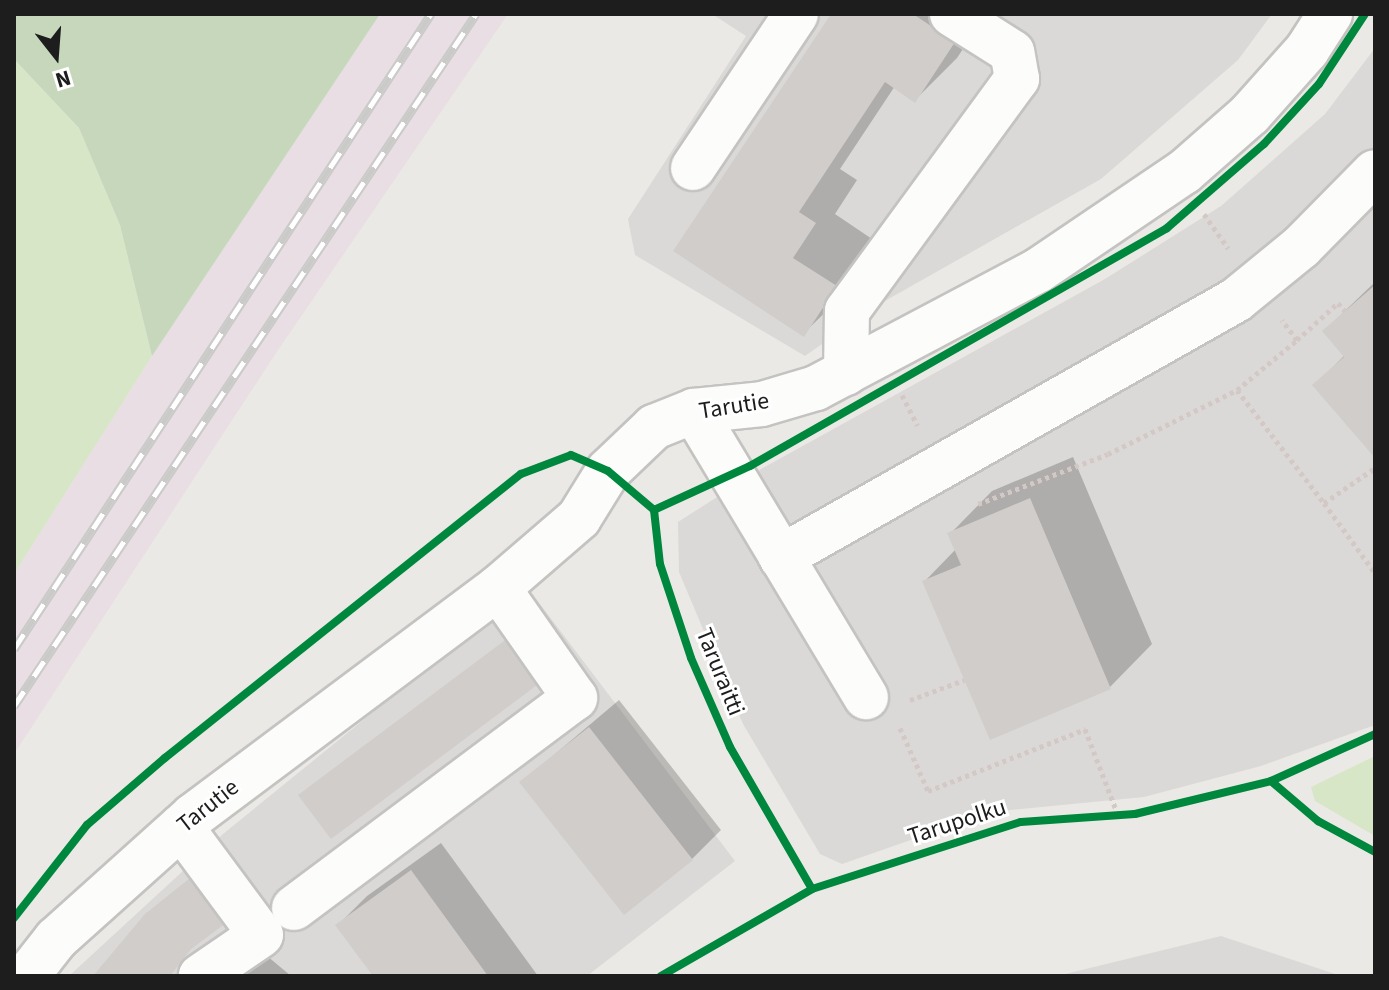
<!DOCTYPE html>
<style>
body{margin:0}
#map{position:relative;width:1389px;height:990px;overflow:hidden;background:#ebe9e5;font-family:"Source Sans 3",sans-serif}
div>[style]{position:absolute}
.residential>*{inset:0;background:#dad9d7}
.industrial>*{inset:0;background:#e8dee3}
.grass>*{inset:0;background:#d7e6c6}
.forest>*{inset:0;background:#c6d7bc}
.shadow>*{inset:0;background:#0003}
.building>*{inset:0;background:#d0cdca}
.path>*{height:5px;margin-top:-2.5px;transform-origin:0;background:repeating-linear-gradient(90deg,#d4c8c6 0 4px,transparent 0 8px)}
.roads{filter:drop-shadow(2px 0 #c4c3c1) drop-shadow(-2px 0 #c4c3c1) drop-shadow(0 2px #c4c3c1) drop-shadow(0 -2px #c4c3c1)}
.minor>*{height:44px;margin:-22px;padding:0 22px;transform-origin:22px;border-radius:22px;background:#fcfcfb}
.rail>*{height:9px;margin-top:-4.5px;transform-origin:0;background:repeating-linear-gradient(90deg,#fff 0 18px,#cacac9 0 36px);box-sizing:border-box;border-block:2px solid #cacac9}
.cycleway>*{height:8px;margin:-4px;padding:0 4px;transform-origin:4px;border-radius:4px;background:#00873e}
span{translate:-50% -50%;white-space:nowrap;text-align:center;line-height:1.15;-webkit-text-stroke:6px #fff;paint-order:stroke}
.street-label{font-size:24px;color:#1d1d1d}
.frame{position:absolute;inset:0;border:16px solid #1d1d1d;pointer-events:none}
.north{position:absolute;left:16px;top:16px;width:80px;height:80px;-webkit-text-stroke:6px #fff;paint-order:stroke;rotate:163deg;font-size:22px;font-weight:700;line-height:32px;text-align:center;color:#1d1d1d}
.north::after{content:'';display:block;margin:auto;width:28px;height:36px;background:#1d1d1d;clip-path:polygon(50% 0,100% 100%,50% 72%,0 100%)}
</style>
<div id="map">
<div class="residential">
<i style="clip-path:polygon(712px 14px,1272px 14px,1238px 60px,1101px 179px,876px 306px,805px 356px,635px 255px,628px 219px,746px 36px)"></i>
<i style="clip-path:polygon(1375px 48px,1375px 725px,1261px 766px,1144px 797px,991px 812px,842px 864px,820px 854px,743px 724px,679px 572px,678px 522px,761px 469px,1105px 279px,1221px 206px,1325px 114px)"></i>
<i style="clip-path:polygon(527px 587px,735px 861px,587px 976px,69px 976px,223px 834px)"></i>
<i style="clip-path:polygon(1221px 936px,1341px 976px,1057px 976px)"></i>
</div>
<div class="industrial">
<i style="clip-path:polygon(380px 14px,508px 14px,276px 353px,14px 754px,14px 574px,152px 356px)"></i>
</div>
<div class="grass">
<i style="clip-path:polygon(14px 59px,79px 128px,120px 225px,152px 356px,14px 574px)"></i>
<i style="clip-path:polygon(1375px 756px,1375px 836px,1315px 801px,1311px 787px)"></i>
</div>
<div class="forest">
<i style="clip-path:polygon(14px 14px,380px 14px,152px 356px,120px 225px,79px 128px,14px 59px)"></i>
</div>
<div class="shadow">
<i style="clip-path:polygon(833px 14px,986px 14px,957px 58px,915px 100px,895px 86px,840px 169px,857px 180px,835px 214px,878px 243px,846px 292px,803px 334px,676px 250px)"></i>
<i style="clip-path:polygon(1375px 282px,1375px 455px,1315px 385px,1345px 355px,1324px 331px)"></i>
<i style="clip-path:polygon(1073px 457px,1152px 644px,1110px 687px,924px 582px,956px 549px,950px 534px,992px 491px)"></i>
<i style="clip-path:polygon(619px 700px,721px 830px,692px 859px,522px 782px)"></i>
<i style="clip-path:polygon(441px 843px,538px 976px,375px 976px,338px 925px,367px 896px)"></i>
<i style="clip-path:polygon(260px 950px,291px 976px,234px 976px)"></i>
</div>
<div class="building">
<i style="clip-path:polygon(831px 14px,913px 14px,955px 42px,915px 103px,885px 82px,799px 212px,816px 223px,793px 258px,837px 286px,804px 337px,673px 251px)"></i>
<i style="clip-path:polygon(1375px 285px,1375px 458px,1312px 385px,1344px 357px,1322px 331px)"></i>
<i style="clip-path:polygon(1030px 498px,1111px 689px,990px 740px,922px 581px,961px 565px,947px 533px)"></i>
<i style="clip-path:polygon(508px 638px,541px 682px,331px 839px,298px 795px)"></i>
<i style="clip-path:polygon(589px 727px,693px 860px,624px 915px,519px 782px)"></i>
<i style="clip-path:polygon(411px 870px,488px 976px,373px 976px,335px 925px)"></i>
<i style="clip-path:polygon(194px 875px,230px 920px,191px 949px,170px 976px,93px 976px,145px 914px)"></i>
</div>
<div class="path">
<i style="left:1204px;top:214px;width:42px;rotate:54.8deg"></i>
<i style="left:1297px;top:340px;width:55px;rotate:-42.1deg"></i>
<i style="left:1338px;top:303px;width:11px;rotate:49deg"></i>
<i style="left:1237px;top:390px;width:143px;rotate:52.4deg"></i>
<i style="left:1324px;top:503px;width:62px;rotate:-34.5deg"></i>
<i style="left:902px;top:395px;width:34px;rotate:63deg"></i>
<i style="left:1324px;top:503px;width:87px;rotate:53.9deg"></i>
<i style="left:978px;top:504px;width:139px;rotate:-21deg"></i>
<i style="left:1108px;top:454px;width:144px;rotate:-26.4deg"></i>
<i style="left:1237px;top:390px;width:78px;rotate:-39.8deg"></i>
<i style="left:1297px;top:340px;width:25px;rotate:-127deg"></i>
<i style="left:910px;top:700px;width:58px;rotate:-20.3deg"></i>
<i style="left:900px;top:728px;width:69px;rotate:66deg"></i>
<i style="left:928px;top:791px;width:169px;rotate:-21.5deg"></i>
<i style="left:1085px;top:729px;width:92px;rotate:69deg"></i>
</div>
<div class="roads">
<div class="minor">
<i style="left:693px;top:168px;width:185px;rotate:-56.2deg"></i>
<i style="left:846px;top:373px;width:62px;rotate:-89.1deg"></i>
<i style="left:847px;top:311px;width:288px;rotate:-53.8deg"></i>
<i style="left:1017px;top:79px;width:27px;rotate:-100deg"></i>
<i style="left:1012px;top:52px;width:71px;rotate:-147.7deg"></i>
<i style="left:694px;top:411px;width:334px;rotate:59deg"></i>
<i style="left:781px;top:557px;width:523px;rotate:-29.46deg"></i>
<i style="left:1236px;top:300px;width:84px;rotate:-39.2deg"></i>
<i style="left:1301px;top:247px;width:105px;rotate:-45.4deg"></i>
<i style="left:181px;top:827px;width:134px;rotate:53.5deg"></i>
<i style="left:261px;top:935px;width:73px;rotate:145.7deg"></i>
<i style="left:294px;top:908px;width:351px;rotate:-36.8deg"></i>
<i style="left:575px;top:698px;width:134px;rotate:-125deg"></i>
<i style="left:27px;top:976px;width:47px;rotate:-51.9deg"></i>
<i style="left:56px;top:939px;width:184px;rotate:-41.9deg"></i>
<i style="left:193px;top:816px;width:381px;rotate:-36.8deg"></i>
<i style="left:498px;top:588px;width:107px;rotate:-40.8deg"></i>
<i style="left:579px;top:518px;width:55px;rotate:-58.3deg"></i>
<i style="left:608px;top:471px;width:64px;rotate:-43.7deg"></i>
<i style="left:654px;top:427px;width:43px;rotate:-21.8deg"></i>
<i style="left:694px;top:411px;width:68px;rotate:-5.9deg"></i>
<i style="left:762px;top:404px;width:56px;rotate:-16.5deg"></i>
<i style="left:816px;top:388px;width:252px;rotate:-27.9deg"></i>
<i style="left:1039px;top:270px;width:175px;rotate:-34.1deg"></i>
<i style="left:1184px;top:172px;width:88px;rotate:-41.3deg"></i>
<i style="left:1250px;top:114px;width:86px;rotate:-48.3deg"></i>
<i style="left:1307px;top:50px;width:43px;rotate:-57.4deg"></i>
</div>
</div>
<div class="rail">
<i style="left:14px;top:649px;width:760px;rotate:-56.71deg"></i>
<i style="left:14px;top:706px;width:832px;rotate:-56.27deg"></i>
</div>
<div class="cycleway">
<i style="left:654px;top:510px;width:106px;rotate:-24.6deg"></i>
<i style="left:750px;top:466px;width:480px;rotate:-29.7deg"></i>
<i style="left:1167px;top:228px;width:128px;rotate:-40.9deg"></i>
<i style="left:1264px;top:144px;width:81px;rotate:-47.5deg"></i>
<i style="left:1319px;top:84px;width:84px;rotate:-56.7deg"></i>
<i style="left:1271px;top:781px;width:62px;rotate:40.4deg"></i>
<i style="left:1318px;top:821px;width:65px;rotate:28.5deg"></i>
<i style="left:14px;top:918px;width:118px;rotate:-51.9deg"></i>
<i style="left:87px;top:825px;width:103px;rotate:-40.7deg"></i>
<i style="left:165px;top:758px;width:455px;rotate:-38.6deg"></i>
<i style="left:521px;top:474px;width:53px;rotate:-20.8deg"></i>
<i style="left:571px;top:455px;width:40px;rotate:23.4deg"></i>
<i style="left:608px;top:471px;width:60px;rotate:40.3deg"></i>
<i style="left:654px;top:510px;width:54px;rotate:83.7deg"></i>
<i style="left:660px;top:564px;width:99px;rotate:71.7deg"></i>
<i style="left:691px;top:658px;width:97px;rotate:66.3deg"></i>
<i style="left:730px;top:747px;width:164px;rotate:60deg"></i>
<i style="left:661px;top:976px;width:174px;rotate:-29.9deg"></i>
<i style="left:812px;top:889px;width:219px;rotate:-17.8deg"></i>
<i style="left:1021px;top:822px;width:114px;rotate:-4deg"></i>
<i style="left:1135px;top:814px;width:140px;rotate:-13.6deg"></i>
<i style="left:1271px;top:781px;width:114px;rotate:-24.3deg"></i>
</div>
<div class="street-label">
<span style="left:734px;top:406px;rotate:-9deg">Tarutie</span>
<span style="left:720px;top:672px;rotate:68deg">Taruraitti</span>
<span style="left:208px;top:806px;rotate:-38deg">Tarutie</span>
<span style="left:957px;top:822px;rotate:-18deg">Tarupolku</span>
</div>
<div class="frame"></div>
<div class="north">N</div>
</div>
